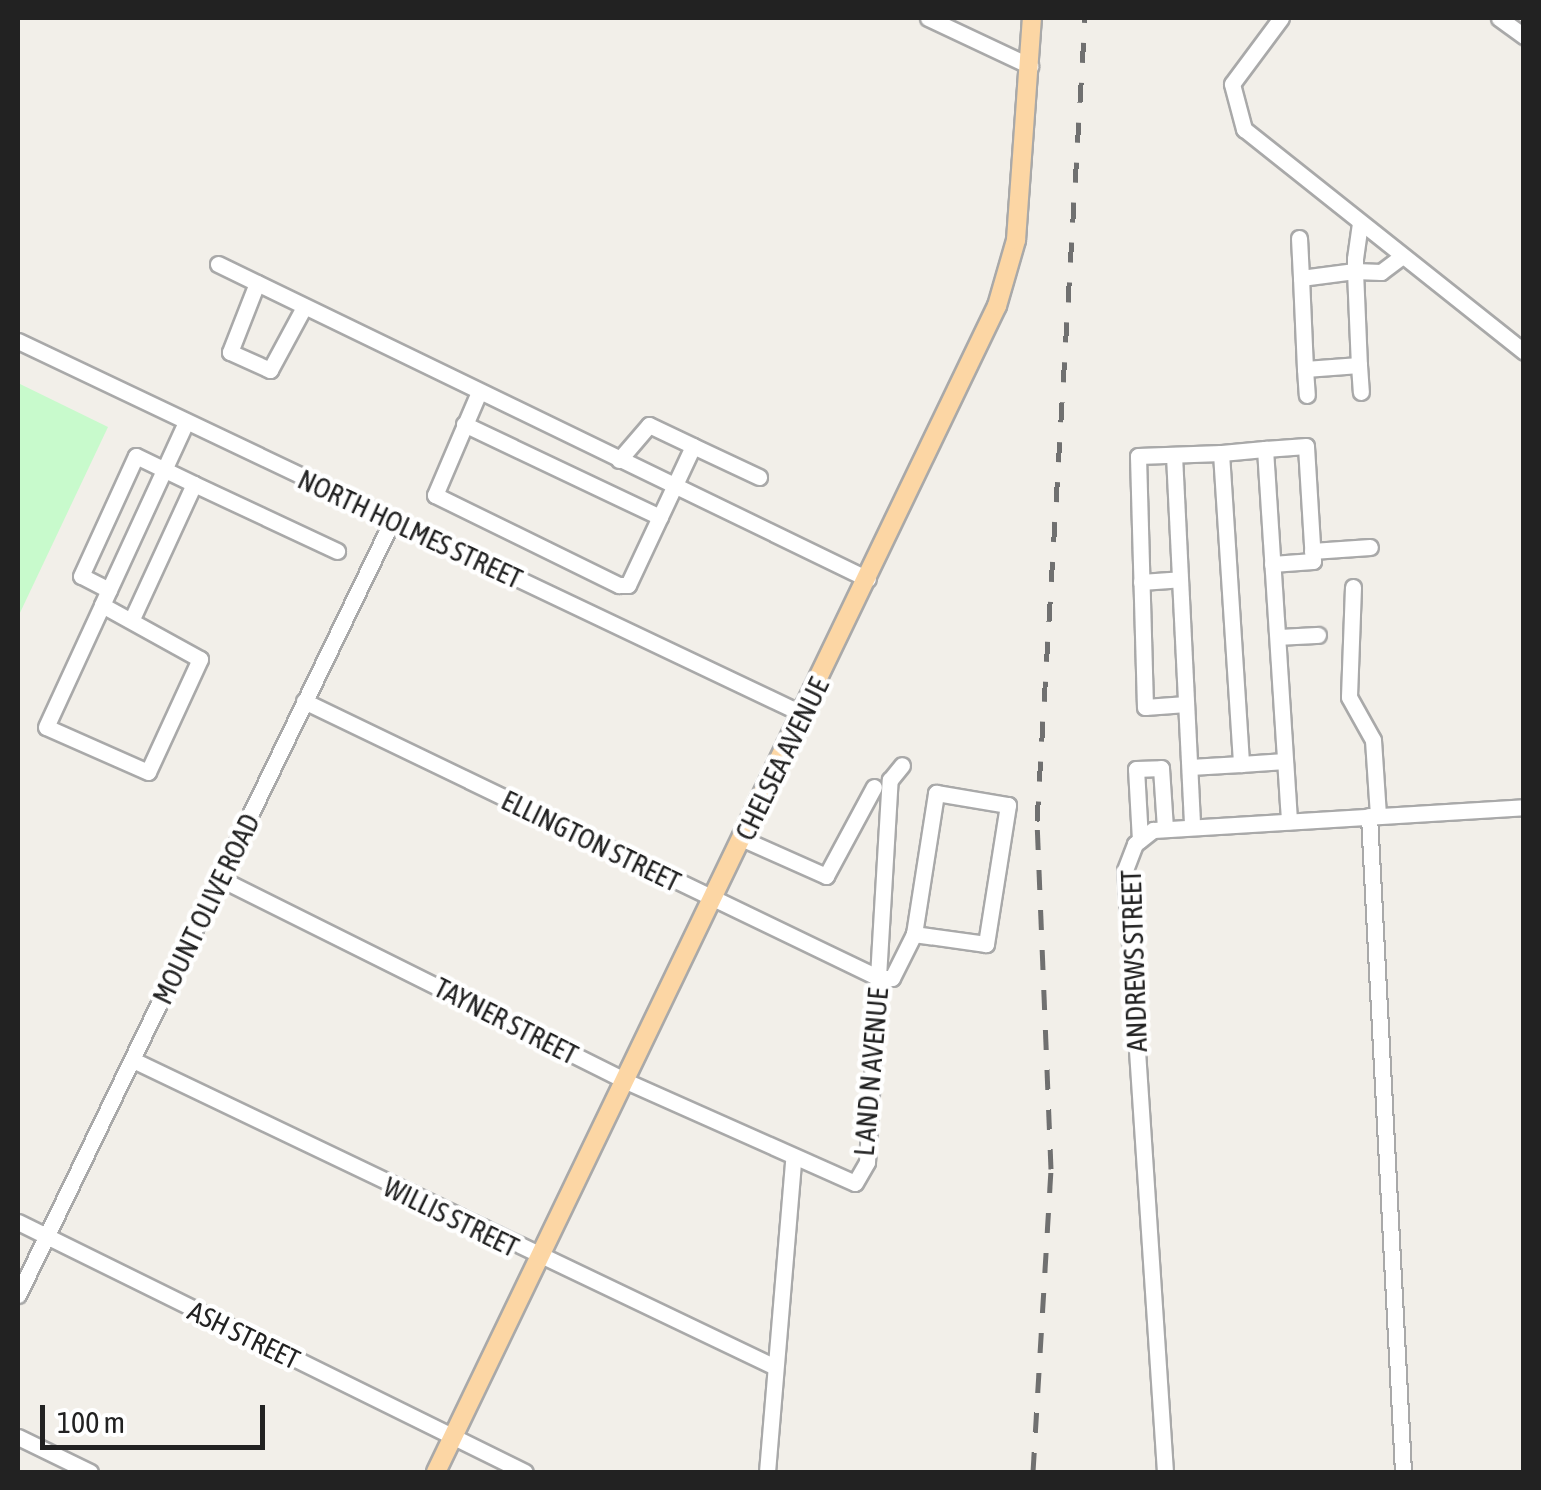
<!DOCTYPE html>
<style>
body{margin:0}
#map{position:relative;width:1541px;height:1490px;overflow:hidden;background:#f2efe9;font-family:"Asap Condensed",sans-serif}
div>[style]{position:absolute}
.park>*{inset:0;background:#c8facc}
.roads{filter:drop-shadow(2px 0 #a9a9a9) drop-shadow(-2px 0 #a9a9a9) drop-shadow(0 2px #a9a9a9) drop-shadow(0 -2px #a9a9a9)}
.minor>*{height:15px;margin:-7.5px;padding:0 7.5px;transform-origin:7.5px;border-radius:7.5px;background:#fff}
.major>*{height:18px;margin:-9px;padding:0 9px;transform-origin:9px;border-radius:9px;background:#fcd6a4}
.rail>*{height:5px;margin-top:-2.5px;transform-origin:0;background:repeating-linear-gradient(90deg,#707070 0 20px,transparent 0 40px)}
span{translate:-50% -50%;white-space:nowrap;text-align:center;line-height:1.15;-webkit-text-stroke:9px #fff;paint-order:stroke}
.street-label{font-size:28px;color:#222}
.frame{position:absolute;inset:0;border:20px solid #222;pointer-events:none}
.scale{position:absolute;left:40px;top:1405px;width:225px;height:45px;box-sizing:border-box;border:5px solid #222;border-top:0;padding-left:12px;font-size:30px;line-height:35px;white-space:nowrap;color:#222;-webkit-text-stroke:8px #fff;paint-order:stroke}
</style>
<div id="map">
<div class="park">
<i style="clip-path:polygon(18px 383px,108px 427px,18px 617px)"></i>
</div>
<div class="roads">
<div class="minor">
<i style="left:928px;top:18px;width:113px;rotate:25.2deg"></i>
<i style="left:1281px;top:18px;width:82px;rotate:126.6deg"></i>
<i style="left:1232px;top:84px;width:47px;rotate:75.1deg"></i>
<i style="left:1244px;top:129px;width:358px;rotate:38.5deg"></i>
<i style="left:1499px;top:18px;width:31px;rotate:36deg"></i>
<i style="left:1360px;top:223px;width:36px;rotate:98deg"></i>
<i style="left:1355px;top:259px;width:12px;rotate:90deg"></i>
<i style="left:1355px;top:271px;width:94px;rotate:87.6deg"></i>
<i style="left:1359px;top:365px;width:54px;rotate:175.8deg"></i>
<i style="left:1305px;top:369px;width:91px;rotate:-92.5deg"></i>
<i style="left:1301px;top:278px;width:54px;rotate:-7.4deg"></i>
<i style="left:1355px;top:271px;width:26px;rotate:2deg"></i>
<i style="left:1381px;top:272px;width:25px;rotate:-37deg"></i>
<i style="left:1299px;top:238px;width:40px;rotate:87.1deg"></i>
<i style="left:218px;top:264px;width:722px;rotate:25.86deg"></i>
<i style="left:257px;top:283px;width:74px;rotate:111.4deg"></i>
<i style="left:230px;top:352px;width:44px;rotate:24.2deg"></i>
<i style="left:270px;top:370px;width:72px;rotate:-61.6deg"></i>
<i style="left:18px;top:341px;width:869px;rotate:25.42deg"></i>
<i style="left:1359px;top:365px;width:27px;rotate:86deg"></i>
<i style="left:1305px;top:369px;width:26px;rotate:86deg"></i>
<i style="left:479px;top:392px;width:112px;rotate:113.1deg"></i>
<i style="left:435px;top:495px;width:205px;rotate:26.1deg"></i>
<i style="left:619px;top:585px;width:9px"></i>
<i style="left:628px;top:585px;width:153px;rotate:-64.9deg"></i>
<i style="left:693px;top:446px;width:73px;rotate:25.2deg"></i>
<i style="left:464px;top:424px;width:217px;rotate:25.4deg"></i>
<i style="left:1221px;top:453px;width:44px;rotate:-5.2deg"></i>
<i style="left:1174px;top:455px;width:372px;rotate:87.2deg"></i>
<i style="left:619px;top:460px;width:46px;rotate:-49.4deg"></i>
<i style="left:649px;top:425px;width:49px;rotate:25.5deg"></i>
<i style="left:194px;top:484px;width:158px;rotate:25.1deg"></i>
<i style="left:1312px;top:551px;width:58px;rotate:-3.9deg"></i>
<i style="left:1272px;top:564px;width:41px;rotate:-4.2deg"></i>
<i style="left:1313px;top:561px;width:115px;rotate:-93.5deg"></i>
<i style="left:1306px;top:446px;width:41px;rotate:175.8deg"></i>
<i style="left:1265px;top:449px;width:373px;rotate:86.3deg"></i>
<i style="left:1141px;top:582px;width:39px;rotate:-4deg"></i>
<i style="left:1353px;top:587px;width:110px;rotate:92.1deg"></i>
<i style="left:1349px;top:697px;width:49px;rotate:60.8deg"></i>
<i style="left:1373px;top:740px;width:76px;rotate:86.2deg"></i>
<i style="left:109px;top:590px;width:31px;rotate:-153deg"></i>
<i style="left:81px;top:576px;width:132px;rotate:-65.4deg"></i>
<i style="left:136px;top:456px;width:64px;rotate:25.8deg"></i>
<i style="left:194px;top:484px;width:149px;rotate:114.7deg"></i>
<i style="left:102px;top:605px;width:112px;rotate:28.9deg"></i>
<i style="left:200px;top:659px;width:124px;rotate:114.7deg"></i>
<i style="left:148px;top:772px;width:111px;rotate:-156.2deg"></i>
<i style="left:46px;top:727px;width:134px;rotate:-65.3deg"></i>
<i style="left:102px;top:605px;width:149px;rotate:-65.3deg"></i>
<i style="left:164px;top:470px;width:53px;rotate:-65.4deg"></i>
<i style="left:1278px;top:637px;width:40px;rotate:-2.9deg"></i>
<i style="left:304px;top:701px;width:638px;rotate:25.72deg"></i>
<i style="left:1186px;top:704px;width:41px;rotate:175.8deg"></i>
<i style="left:1145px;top:707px;width:251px;rotate:-91.6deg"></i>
<i style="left:1138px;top:456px;width:83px;rotate:-2.1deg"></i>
<i style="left:1221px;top:453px;width:312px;rotate:86.3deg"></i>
<i style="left:1241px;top:764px;width:51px;rotate:176.6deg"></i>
<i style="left:1241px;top:764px;width:44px;rotate:-3.9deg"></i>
<i style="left:1369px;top:816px;width:657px;rotate:87.03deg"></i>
<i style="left:743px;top:839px;width:91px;rotate:24deg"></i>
<i style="left:826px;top:876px;width:101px;rotate:-61.7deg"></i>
<i style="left:1140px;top:840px;width:71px;rotate:-93.2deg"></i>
<i style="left:1136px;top:769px;width:25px;rotate:-2deg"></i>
<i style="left:1161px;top:768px;width:61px;rotate:86.2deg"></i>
<i style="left:221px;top:879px;width:455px;rotate:26.5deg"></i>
<i style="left:628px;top:1082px;width:248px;rotate:24deg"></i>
<i style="left:855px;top:1183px;width:24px;rotate:-60deg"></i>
<i style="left:867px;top:1162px;width:383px;rotate:-86.6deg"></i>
<i style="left:890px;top:780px;width:19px;rotate:-51deg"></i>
<i style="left:879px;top:978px;width:13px"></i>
<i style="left:892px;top:978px;width:49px;rotate:-63.4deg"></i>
<i style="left:914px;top:934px;width:143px;rotate:-81.1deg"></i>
<i style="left:936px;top:793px;width:73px;rotate:9.5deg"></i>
<i style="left:1008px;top:805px;width:141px;rotate:99deg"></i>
<i style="left:986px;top:944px;width:73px;rotate:-172.1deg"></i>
<i style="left:133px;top:1060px;width:709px;rotate:25.55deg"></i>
<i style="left:18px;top:1222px;width:565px;rotate:26.25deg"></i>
<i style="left:18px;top:1295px;width:860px;rotate:-64.21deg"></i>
<i style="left:18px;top:1437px;width:80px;rotate:25.9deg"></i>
<i style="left:767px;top:1472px;width:313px;rotate:-85.2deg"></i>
<i style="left:1165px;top:1472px;width:603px;rotate:-93.8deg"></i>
<i style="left:1125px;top:870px;width:28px;rotate:-69deg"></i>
<i style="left:1135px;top:844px;width:23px;rotate:-38deg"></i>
<i style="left:1153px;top:830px;width:372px;rotate:-3.5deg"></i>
</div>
<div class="major">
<i style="left:436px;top:1472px;width:1294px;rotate:-64.31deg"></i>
<i style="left:997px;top:306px;width:69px;rotate:-73.9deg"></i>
<i style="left:1016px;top:240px;width:223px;rotate:-85.9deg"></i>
</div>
</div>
<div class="rail">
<i style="left:1033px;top:1472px;width:304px;rotate:-86.6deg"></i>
<i style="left:1051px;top:1169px;width:348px;rotate:-92.3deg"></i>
<i style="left:1037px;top:821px;width:804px;rotate:-86.58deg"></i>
</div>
<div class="street-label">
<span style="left:410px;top:529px;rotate:25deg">NORTH HOLMES STREET</span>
<span style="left:782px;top:759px;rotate:-64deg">CHELSEA AVENUE</span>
<span style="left:591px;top:841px;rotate:26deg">ELLINGTON STREET</span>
<span style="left:206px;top:909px;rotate:-64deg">MOUNT OLIVE ROAD</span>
<span style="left:1134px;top:961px;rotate:-92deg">ANDREWS STREET</span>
<span style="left:506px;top:1021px;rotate:27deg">TAYNER STREET</span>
<span style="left:871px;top:1072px;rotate:-85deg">L AND N AVENUE</span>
<span style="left:451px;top:1217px;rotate:26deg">WILLIS STREET</span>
<span style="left:244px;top:1335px;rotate:26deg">ASH STREET</span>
</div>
<div class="frame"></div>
<div class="scale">100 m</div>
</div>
